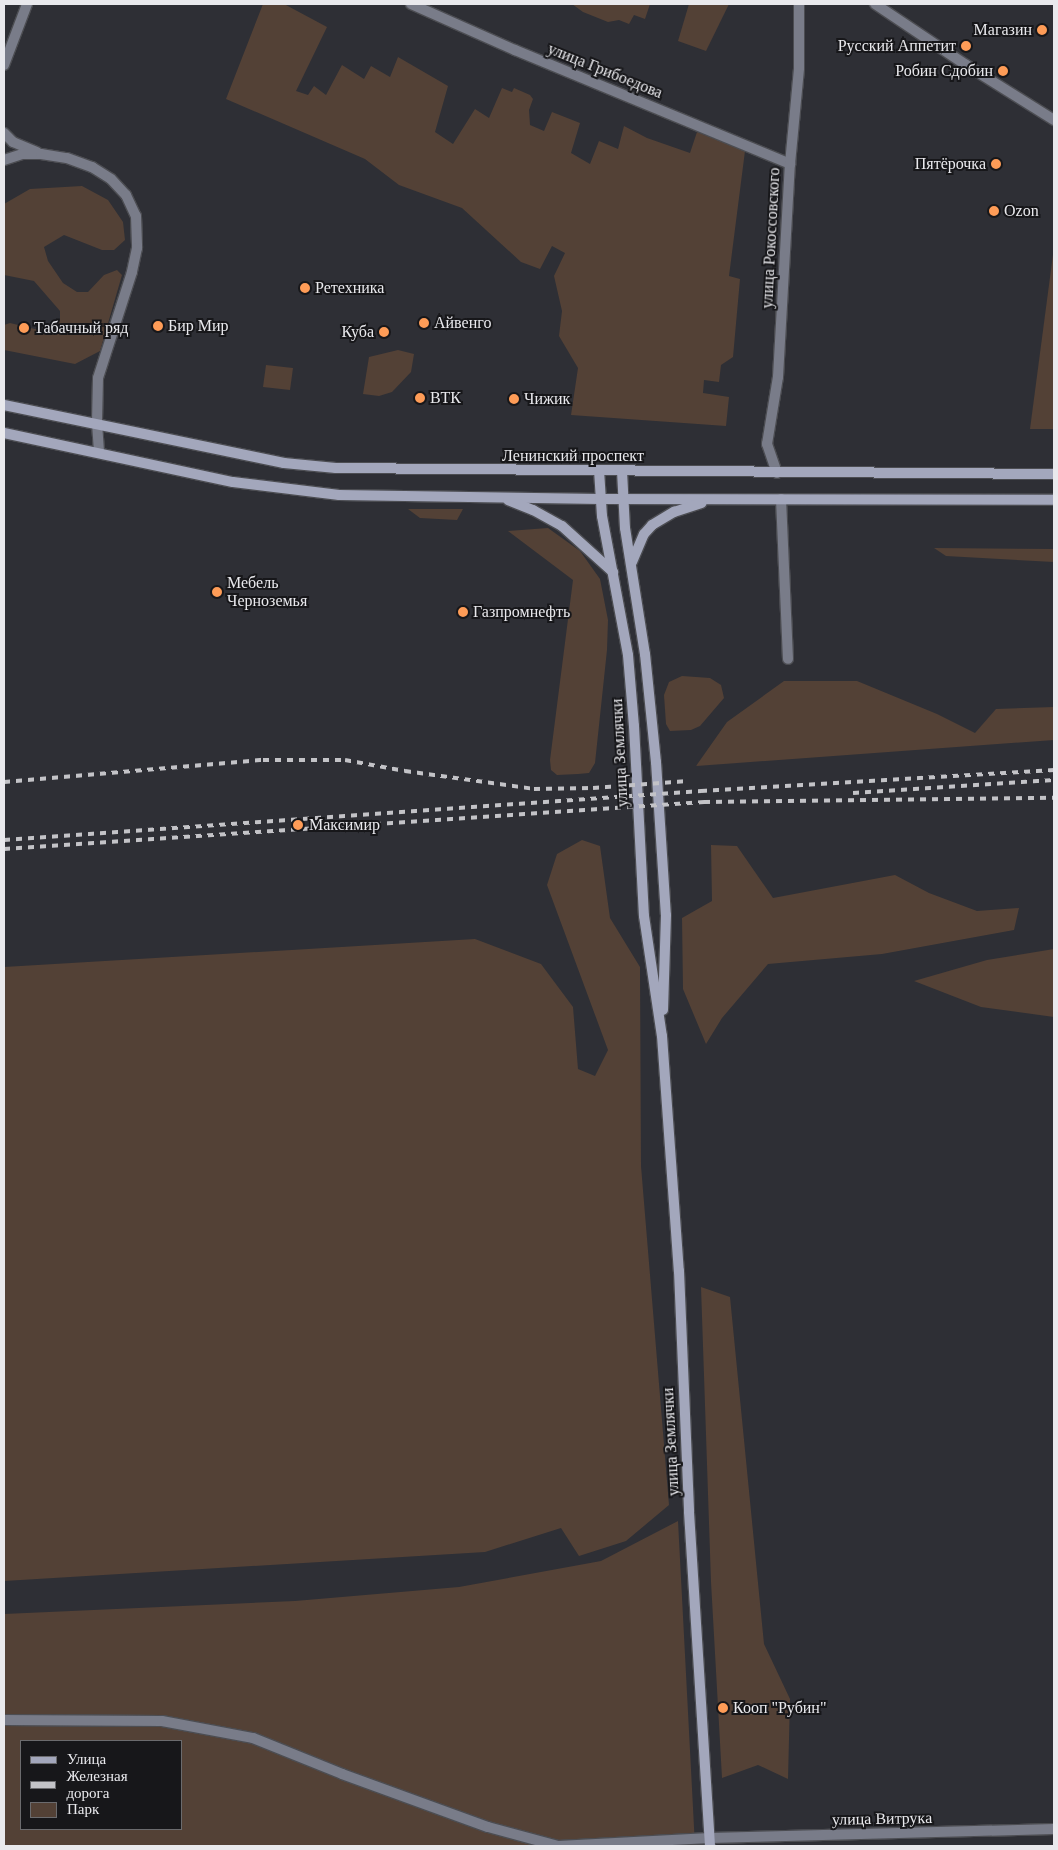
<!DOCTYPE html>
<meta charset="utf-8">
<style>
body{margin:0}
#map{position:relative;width:1058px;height:1850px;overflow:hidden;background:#2e2f35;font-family:Georgia,serif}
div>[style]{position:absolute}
.green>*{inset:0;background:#534136}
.roads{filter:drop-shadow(1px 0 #4c4d52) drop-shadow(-1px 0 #4c4d52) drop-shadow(0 1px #4c4d52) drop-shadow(0 -1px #4c4d52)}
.street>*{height:10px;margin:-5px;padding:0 5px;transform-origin:5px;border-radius:5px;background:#797c89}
.secondary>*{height:10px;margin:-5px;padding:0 5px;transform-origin:5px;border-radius:5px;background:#a3a7bc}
.rail>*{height:4px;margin-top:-2px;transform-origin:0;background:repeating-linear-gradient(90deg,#c3c3c7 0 6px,transparent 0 12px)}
.dots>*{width:14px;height:14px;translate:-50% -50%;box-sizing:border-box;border:2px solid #17171a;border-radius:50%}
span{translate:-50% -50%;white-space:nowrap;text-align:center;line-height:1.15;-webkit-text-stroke:4px #17171a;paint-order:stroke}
.poi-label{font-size:16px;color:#e9e9ed}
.right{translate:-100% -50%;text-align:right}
.left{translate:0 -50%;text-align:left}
.street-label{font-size:16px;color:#e9e9ed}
.frame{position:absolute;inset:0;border:5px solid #e9e9ed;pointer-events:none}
.legend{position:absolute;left:20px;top:1740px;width:162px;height:90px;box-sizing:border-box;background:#17171a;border:1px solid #6b6b6e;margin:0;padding:6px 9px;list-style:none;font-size:15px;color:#e9e9ed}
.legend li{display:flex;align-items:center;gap:10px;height:25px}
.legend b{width:25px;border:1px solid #6b6b6e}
</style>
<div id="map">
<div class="green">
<i style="clip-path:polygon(263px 4px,284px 4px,327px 27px,296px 91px,308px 95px,314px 86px,326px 95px,342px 65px,364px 79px,371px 66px,390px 77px,398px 57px,448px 86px,435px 132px,453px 144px,475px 109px,489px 118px,502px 88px,512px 92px,514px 88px,530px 95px,533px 99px,529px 110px,530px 125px,544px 131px,552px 112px,580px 123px,571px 153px,590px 164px,599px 141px,618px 149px,624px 126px,647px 138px,690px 153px,697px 132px,745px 151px,729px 276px,740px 279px,733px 357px,721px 365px,719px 382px,704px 380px,703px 393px,729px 397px,726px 426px,571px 415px,578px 368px,559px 336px,562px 311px,554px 276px,565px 253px,552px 246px,540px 269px,521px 262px,462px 208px,399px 185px,365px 159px,226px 99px)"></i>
<i style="clip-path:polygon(572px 4px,650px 4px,645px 19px,634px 15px,629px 24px,619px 20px,608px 22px,583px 12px)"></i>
<i style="clip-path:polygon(689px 4px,729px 4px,706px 51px,678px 41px)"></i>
<i style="clip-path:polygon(82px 186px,108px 200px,123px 222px,125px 240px,114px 250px,102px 250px,64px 235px,44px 247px,48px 261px,63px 283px,77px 292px,88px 292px,104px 275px,117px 270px,122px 275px,100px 351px,75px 364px,4px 350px,4px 325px,10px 323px,43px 331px,54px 330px,60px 320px,60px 311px,34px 281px,4px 275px,4px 204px,30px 189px)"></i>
<i style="clip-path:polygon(1054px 247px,1054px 429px,1030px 429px)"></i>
<i style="clip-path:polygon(398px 350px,414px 354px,411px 372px,392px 392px,379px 396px,363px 394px,369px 357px)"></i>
<i style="clip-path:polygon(266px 365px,293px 368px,290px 390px,263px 387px)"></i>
<i style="clip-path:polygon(408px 509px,463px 509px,457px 520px,420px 518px)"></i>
<i style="clip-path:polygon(548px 528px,580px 551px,600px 579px,608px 620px,607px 650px,595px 763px,589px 773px,578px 774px,557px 775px,551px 770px,550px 760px,573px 580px,508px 531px)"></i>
<i style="clip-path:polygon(934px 548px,1054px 549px,1054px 562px,946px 556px)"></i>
<i style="clip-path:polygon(682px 676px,710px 678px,721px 685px,724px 698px,700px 726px,691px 730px,670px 731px,666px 724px,664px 695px,669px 682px)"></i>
<i style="clip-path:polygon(784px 681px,857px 681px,937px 714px,975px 733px,996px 709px,1054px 707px,1054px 740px,696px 766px,727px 722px)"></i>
<i style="clip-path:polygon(582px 840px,600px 846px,610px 918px,640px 967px,641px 1166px,669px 1505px,626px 1541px,579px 1556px,561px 1528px,485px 1552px,4px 1581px,4px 967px,475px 939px,541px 964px,573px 1007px,578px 1069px,595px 1076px,608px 1050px,547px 885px,557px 854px)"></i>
<i style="clip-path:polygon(711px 845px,737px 846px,773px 898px,895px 875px,929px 893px,977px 911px,1019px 908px,1014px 930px,882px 954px,768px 964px,722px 1018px,706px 1044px,683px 989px,682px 918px,712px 901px)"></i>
<i style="clip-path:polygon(1054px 949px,1054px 1017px,981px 1007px,914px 981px,987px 960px)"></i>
<i style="clip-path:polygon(701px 1287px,730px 1297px,764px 1644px,790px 1699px,788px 1779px,758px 1765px,722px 1778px,711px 1582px)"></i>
<i style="clip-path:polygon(evenodd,678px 1521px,695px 1846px,4px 1846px,4px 1614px,295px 1601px,459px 1587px,601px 1561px,678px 1521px,21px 1741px,181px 1741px,181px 1829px,21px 1829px,21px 1741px)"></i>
</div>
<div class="roads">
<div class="street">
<i style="left:411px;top:4px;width:114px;rotate:23.9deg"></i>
<i style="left:515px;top:50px;width:298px;rotate:22.5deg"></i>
<i style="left:875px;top:4px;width:110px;rotate:33.8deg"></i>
<i style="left:966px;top:65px;width:104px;rotate:32deg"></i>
<i style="left:4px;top:65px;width:65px;rotate:-69.3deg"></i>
<i style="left:4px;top:133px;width:13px;rotate:45deg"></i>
<i style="left:13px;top:142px;width:26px;rotate:23deg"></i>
<i style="left:4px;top:160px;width:20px;rotate:-18deg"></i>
<i style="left:23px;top:154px;width:18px"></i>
<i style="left:41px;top:154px;width:26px;rotate:9deg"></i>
<i style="left:67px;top:158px;width:27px;rotate:20deg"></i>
<i style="left:92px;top:167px;width:22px;rotate:32deg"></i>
<i style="left:111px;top:179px;width:22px;rotate:47deg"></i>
<i style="left:126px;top:195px;width:23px;rotate:65deg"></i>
<i style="left:136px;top:216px;width:32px;rotate:88deg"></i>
<i style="left:137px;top:248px;width:25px;rotate:102deg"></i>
<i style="left:132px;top:272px;width:111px;rotate:107.8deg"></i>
<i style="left:98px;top:378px;width:45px;rotate:91.3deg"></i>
<i style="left:97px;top:423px;width:29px;rotate:86deg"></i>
<i style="left:777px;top:473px;width:31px;rotate:-109deg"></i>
<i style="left:767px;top:444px;width:68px;rotate:-80.7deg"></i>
<i style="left:778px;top:377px;width:213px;rotate:-86.8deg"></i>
<i style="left:790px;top:164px;width:96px;rotate:-84.6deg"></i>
<i style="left:799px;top:68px;width:64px;rotate:-90deg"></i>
<i style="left:781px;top:499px;width:160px;rotate:87.5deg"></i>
<i style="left:4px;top:1720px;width:158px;rotate:0.4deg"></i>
<i style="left:162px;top:1721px;width:93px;rotate:10.6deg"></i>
<i style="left:253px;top:1738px;width:96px;rotate:22deg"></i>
<i style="left:342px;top:1774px;width:155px;rotate:20deg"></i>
<i style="left:488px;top:1827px;width:73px;rotate:15.2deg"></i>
<i style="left:558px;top:1846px;width:152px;rotate:-3deg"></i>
<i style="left:710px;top:1838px;width:344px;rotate:-1.5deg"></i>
</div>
<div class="secondary">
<i style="left:4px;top:405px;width:286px;rotate:11.7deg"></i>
<i style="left:284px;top:463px;width:52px;rotate:5.5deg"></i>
<i style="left:336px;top:468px;width:718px;rotate:0.48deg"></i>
<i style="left:4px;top:433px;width:234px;rotate:12.1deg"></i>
<i style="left:233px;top:482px;width:107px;rotate:7deg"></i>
<i style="left:339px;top:495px;width:261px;rotate:0.9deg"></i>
<i style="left:600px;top:499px;width:454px;rotate:0.1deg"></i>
<i style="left:599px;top:470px;width:46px;rotate:86.3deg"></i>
<i style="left:602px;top:516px;width:141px;rotate:79.4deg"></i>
<i style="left:628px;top:655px;width:71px;rotate:85.2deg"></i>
<i style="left:634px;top:726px;width:190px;rotate:87deg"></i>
<i style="left:644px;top:916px;width:121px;rotate:81.5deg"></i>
<i style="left:662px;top:1036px;width:236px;rotate:85.9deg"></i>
<i style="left:679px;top:1271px;width:241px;rotate:87.6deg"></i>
<i style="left:689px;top:1512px;width:335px;rotate:86.4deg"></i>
<i style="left:622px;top:471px;width:57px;rotate:87deg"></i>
<i style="left:625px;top:528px;width:128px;rotate:81deg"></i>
<i style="left:645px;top:654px;width:109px;rotate:84.2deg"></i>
<i style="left:656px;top:762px;width:153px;rotate:86.3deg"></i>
<i style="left:666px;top:915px;width:95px;rotate:91.8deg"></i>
<i style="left:508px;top:500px;width:27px;rotate:22deg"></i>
<i style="left:533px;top:510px;width:33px;rotate:29deg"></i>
<i style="left:562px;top:526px;width:69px;rotate:42deg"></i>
<i style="left:632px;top:562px;width:30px;rotate:-67deg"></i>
<i style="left:644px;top:534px;width:12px;rotate:-48deg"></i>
<i style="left:652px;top:525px;width:26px;rotate:-31deg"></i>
<i style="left:674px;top:512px;width:29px;rotate:-18deg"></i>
</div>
</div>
<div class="rail">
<i style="left:4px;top:782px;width:260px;rotate:-4.9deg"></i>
<i style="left:263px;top:760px;width:82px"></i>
<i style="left:345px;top:760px;width:61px;rotate:10.4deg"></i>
<i style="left:405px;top:771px;width:130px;rotate:7.9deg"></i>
<i style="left:534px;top:789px;width:59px;rotate:-1deg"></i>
<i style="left:593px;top:788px;width:95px;rotate:-4.2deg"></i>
<i style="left:853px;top:793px;width:201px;rotate:-3.7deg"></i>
<i style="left:4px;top:840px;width:699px;rotate:-4.02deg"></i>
<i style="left:701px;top:791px;width:354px;rotate:-3.4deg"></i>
<i style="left:4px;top:849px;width:702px;rotate:-3.84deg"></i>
<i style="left:704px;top:802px;width:350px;rotate:-0.7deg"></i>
</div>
<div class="dots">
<i style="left:1042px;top:30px;background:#fe9c57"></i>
<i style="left:966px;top:46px;background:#fe9c57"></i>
<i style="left:1003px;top:71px;background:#fe9c57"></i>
<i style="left:996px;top:164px;background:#fe9c57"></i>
<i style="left:994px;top:211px;background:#fe9c57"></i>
<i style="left:305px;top:288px;background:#fe9c57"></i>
<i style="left:424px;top:323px;background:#fe9c57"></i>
<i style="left:158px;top:326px;background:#fe9c57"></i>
<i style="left:24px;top:328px;background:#fe9c57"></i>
<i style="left:384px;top:332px;background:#fe9c57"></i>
<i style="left:420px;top:398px;background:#fe9c57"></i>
<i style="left:514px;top:399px;background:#fe9c57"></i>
<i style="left:217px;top:592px;background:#fe9c57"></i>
<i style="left:463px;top:612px;background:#fe9c57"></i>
<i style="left:298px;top:825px;background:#fe9c57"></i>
<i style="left:723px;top:1708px;background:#fe9c57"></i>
</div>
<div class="poi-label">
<span class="right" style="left:1032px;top:30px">Магазин</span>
<span class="right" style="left:956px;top:46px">Русский Аппетит</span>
<span class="right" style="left:993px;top:71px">Робин Сдобин</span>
<span class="right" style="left:986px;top:164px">Пятёрочка</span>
<span class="left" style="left:1004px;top:211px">Ozon</span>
<span class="left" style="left:315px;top:288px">Ретехника</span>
<span class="left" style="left:434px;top:323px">Айвенго</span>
<span class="left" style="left:168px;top:326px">Бир Мир</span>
<span class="left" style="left:34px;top:328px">Табачный ряд</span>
<span class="right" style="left:374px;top:332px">Куба</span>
<span class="left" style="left:430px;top:398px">ВТК</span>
<span class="left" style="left:524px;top:399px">Чижик</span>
<span class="left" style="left:227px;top:592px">Мебель<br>Черноземья</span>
<span class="left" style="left:473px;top:612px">Газпромнефть</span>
<span class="left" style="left:309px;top:825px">Максимир</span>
<span class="left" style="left:733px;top:1708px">Кооп "Рубин"</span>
</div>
<div class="street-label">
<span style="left:605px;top:71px;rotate:22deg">улица Грибоедова</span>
<span style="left:771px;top:238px;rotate:-87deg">улица Рокоссовского</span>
<span style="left:573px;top:456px">Ленинский проспект</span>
<span style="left:620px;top:753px;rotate:-93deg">улица Землячки</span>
<span style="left:671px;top:1442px;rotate:-93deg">улица Землячки</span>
<span style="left:882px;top:1819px;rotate:-1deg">улица Витрука</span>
</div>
<div class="frame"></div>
<ul class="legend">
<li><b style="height:6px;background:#a3a7bc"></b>Улица</li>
<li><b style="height:6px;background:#c3c3c7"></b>Железная дорога</li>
<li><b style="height:14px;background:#534136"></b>Парк</li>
</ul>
</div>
